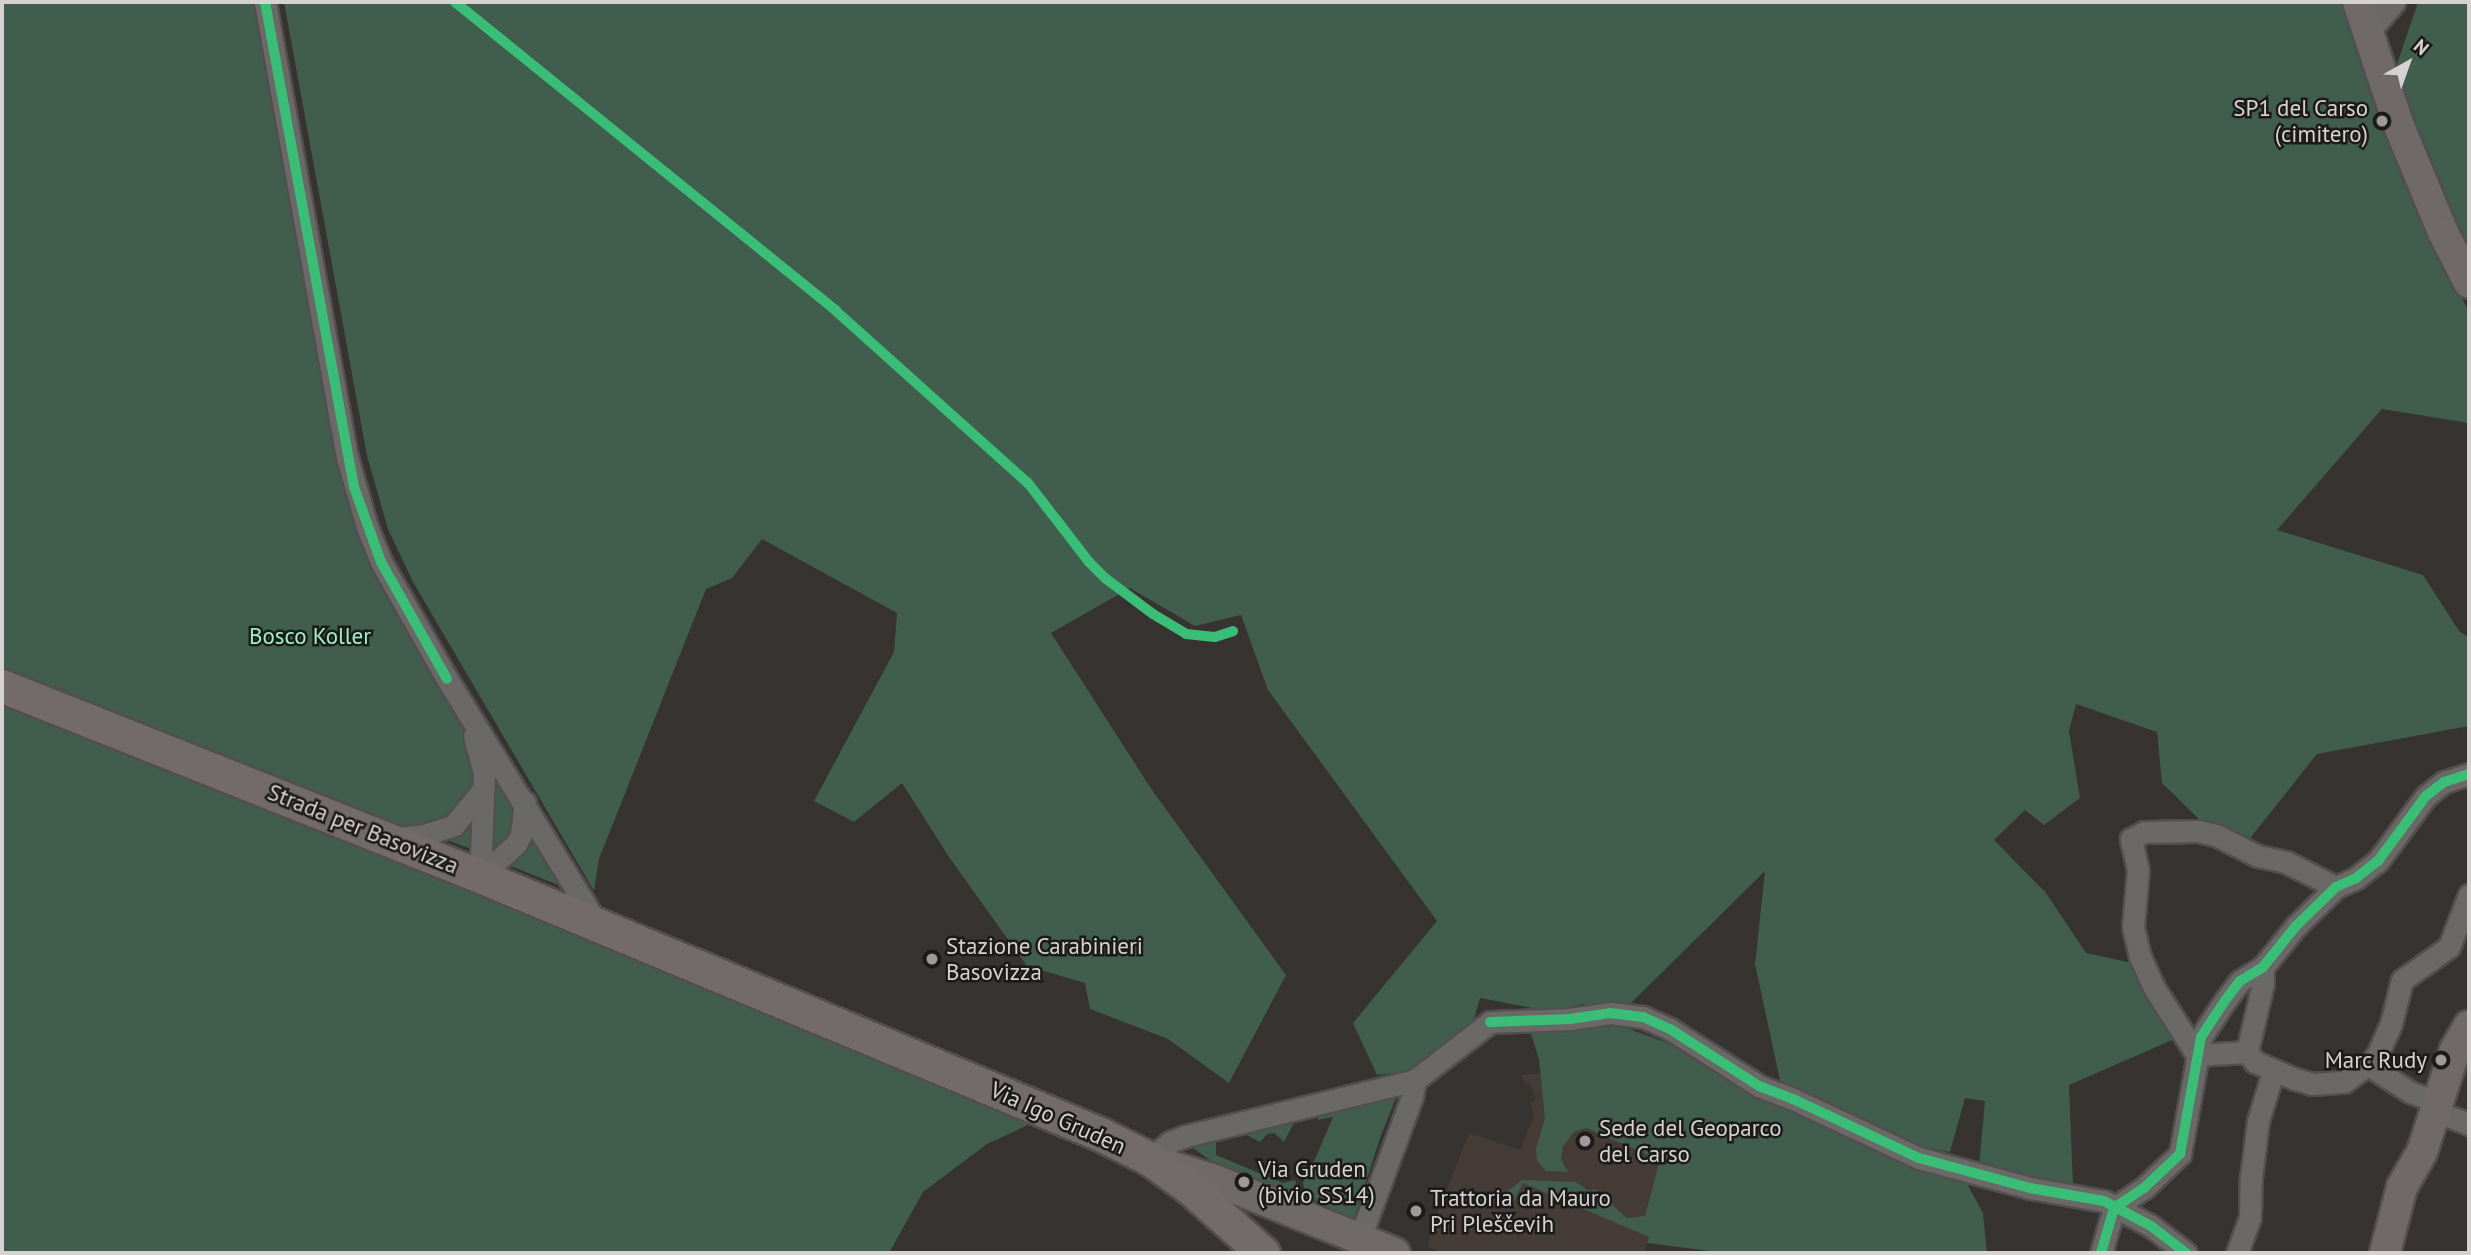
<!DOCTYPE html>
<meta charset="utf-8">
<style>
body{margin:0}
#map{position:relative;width:2471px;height:1255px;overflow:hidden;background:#363331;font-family:"PT Sans",sans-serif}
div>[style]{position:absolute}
.built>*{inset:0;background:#453b37}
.green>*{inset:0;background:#415d4e}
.roads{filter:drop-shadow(2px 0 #524f4e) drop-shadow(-2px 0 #524f4e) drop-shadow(0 2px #524f4e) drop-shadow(0 -2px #524f4e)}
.minor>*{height:21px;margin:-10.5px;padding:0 10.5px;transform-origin:10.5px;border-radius:10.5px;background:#6a6967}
.tertiary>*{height:26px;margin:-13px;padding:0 13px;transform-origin:13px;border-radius:13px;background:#6a6967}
.secondary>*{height:30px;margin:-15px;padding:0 15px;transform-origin:15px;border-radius:15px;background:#6f6968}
.primary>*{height:33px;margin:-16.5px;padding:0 16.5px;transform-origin:16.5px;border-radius:16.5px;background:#736b69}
.cycleway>*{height:10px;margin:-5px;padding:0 5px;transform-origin:5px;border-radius:5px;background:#3abd76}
.dots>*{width:19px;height:19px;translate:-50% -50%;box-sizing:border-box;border:4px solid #1d1b1a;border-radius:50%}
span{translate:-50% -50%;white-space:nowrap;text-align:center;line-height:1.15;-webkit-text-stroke:5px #1d1b1a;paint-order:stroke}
.poi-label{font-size:23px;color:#d5d2d1}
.right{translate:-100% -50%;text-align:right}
.left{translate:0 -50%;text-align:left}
.park-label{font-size:23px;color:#9df0c6}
.street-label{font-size:23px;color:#d5d2d1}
.frame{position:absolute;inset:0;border:4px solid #d5d2d1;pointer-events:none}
.north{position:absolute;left:2373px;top:28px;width:70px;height:70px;-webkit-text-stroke:5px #1d1b1a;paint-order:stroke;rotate:40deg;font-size:19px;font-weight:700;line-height:28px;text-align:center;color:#d5d2d1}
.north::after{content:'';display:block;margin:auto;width:24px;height:32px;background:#d5d2d1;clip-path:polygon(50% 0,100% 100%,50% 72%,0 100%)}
</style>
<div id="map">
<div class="built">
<i style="clip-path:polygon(1541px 1073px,1674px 1149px,1644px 1253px,1443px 1253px,1428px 1247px,1431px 1229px,1469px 1133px,1520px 1150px,1534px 1116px,1530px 1103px,1536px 1100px,1530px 1083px,1525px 1084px,1522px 1075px)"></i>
</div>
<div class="green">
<i style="clip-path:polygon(2px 2px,253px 2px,347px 502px,366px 557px,468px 736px,475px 755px,474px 787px,458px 813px,410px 829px,399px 826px,2px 670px)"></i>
<i style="clip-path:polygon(284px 2px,2346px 2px,2447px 266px,2469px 313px,2469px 423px,2382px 409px,2277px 530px,2423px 575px,2459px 631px,2469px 638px,2469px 726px,2317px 754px,2247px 842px,2202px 822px,2162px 783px,2157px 732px,2076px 704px,2069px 731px,2080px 798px,2044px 825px,2025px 810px,1994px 840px,2046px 893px,2086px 953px,2137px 964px,2179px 1037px,2069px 1085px,2073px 1185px,1979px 1166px,1985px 1101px,1965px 1098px,1950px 1152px,1927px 1148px,1781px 1085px,1755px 964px,1765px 871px,1630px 1004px,1583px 1004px,1548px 1011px,1480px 998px,1471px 1029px,1411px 1071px,1377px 1075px,1353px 1023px,1437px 921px,1268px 690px,1241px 615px,1195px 626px,1130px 588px,1051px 633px,1152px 790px,1286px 975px,1229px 1083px,1168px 1039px,1090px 1009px,1085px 983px,1027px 966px,949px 857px,902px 783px,854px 822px,814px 801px,894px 652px,897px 613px,762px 539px,732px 578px,706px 589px,599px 859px,594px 891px,413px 582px,388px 529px,367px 456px)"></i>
<i style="clip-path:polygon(2418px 2px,2469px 2px,2469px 250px,2412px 126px,2394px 73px)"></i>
<i style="clip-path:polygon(2px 701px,1039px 1120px,987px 1144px,923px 1192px,889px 1253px,2px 1253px)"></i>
<i style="clip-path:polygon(492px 767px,512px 796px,516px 818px,509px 839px,492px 852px,489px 850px)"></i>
<i style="clip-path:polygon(470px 822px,473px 823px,471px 849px,447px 840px)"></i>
<i style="clip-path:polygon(530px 832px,563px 885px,561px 886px,508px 865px)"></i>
<i style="clip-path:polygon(1602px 1024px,1629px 1029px,1668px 1043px,1746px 1090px,1922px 1170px,1966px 1182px,1983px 1213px,1987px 1253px,1726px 1253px,1647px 1243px,1649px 1237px,1523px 1183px,1510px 1209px,1493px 1202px,1522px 1180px,1576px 1182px,1587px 1190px,1596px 1190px,1627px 1218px,1645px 1216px,1660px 1160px,1586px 1128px,1574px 1132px,1563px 1146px,1561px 1159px,1568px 1172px,1546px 1171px,1537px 1161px,1536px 1149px,1545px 1118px,1539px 1060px,1530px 1030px,1562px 1030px)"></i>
<i style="clip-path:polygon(1397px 1095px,1380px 1138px,1355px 1216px,1349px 1219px,1321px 1207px,1304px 1188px,1303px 1182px,1308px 1173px,1300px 1166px,1313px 1164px,1333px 1117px,1318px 1120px,1317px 1111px)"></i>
<i style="clip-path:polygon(1291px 1118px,1294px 1123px,1284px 1142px,1274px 1133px,1267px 1134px,1260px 1142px,1243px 1133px)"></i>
<i style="clip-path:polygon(1216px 1139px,1216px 1155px,1283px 1183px,1295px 1180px,1297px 1187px,1314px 1204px,1214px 1163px,1190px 1146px)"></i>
</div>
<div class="roads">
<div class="minor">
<i style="left:265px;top:2px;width:462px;rotate:79.8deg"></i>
<i style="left:347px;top:457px;width:73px;rotate:74.1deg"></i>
<i style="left:367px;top:527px;width:38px;rotate:68deg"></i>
<i style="left:381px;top:562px;width:134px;rotate:60.6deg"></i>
<i style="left:447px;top:679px;width:287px;rotate:58.5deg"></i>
<i style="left:474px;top:736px;width:39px;rotate:75deg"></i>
<i style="left:484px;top:774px;width:102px;rotate:92.2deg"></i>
<i style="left:396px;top:838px;width:28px;rotate:-6deg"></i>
<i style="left:424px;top:835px;width:32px;rotate:-18deg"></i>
<i style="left:454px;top:825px;width:43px;rotate:-50.7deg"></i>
<i style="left:480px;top:876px;width:48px;rotate:-41.6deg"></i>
<i style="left:516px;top:844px;width:11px;rotate:-63deg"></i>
<i style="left:521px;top:834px;width:32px;rotate:-83deg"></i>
<i style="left:2247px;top:1052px;width:71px;rotate:-76.9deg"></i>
<i style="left:2263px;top:983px;width:16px;rotate:-90deg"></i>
<i style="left:2197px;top:1055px;width:80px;rotate:-122.7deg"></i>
<i style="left:2154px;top:988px;width:34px;rotate:-114deg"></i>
<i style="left:2140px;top:957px;width:31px;rotate:-103deg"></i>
<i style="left:2133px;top:927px;width:57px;rotate:-85deg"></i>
<i style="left:2138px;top:870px;width:32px;rotate:-103deg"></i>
<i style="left:2131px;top:839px;width:15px;rotate:-28deg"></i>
<i style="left:2144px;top:832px;width:54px;rotate:-1.1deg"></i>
<i style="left:2198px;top:831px;width:18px;rotate:13deg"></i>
<i style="left:2216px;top:835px;width:47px;rotate:26.6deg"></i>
<i style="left:2258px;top:856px;width:29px;rotate:12deg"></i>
<i style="left:2286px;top:862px;width:56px;rotate:26.6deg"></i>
<i style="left:2197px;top:1055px;width:50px;rotate:-3.4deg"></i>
<i style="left:2247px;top:1052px;width:13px;rotate:51deg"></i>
<i style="left:2255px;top:1062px;width:43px;rotate:23deg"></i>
<i style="left:2295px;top:1079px;width:18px;rotate:16deg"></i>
<i style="left:2312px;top:1084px;width:32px;rotate:-4deg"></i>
<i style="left:2344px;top:1082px;width:36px;rotate:-36deg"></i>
<i style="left:2373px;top:1061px;width:9px;rotate:-58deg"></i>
<i style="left:2378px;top:1053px;width:32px;rotate:-66deg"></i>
<i style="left:2391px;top:1024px;width:45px;rotate:-76deg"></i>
<i style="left:2402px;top:980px;width:57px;rotate:-35.1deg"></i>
<i style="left:2449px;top:947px;width:56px;rotate:-69deg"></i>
<i style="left:2368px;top:1065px;width:50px;rotate:32.7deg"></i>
<i style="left:2410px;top:1092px;width:30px;rotate:20deg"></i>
<i style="left:2435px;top:1111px;width:36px;rotate:21deg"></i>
<i style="left:1150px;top:1159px;width:26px;rotate:-40deg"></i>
<i style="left:1170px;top:1142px;width:17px;rotate:-21deg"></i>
<i style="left:1186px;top:1136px;width:236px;rotate:-13.7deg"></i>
<i style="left:1415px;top:1080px;width:95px;rotate:-37.7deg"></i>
<i style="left:1490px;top:1022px;width:80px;rotate:-2.1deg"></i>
<i style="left:1570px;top:1019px;width:40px;rotate:-8.5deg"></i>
<i style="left:1610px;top:1013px;width:33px;rotate:7deg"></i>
<i style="left:1643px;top:1017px;width:30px;rotate:24deg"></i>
<i style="left:1670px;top:1029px;width:106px;rotate:32.6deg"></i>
<i style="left:1759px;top:1086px;width:36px;rotate:21deg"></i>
<i style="left:1793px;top:1099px;width:139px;rotate:25.1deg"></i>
<i style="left:1919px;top:1158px;width:115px;rotate:15.1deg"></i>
<i style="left:2030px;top:1188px;width:75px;rotate:10deg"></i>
<i style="left:2104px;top:1201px;width:53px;rotate:28deg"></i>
<i style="left:2151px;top:1226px;width:44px;rotate:37.6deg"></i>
<i style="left:1360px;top:1238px;width:150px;rotate:-69.8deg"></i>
<i style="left:1412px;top:1097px;width:17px;rotate:-80deg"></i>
<i style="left:2101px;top:1253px;width:47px;rotate:-73.9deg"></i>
<i style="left:2114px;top:1208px;width:36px;rotate:-34deg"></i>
<i style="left:2144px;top:1188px;width:50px;rotate:-43.4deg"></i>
<i style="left:2180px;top:1154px;width:119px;rotate:-79.8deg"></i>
<i style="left:2201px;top:1037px;width:42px;rotate:-56.7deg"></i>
<i style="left:2224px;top:1002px;width:26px;rotate:-53deg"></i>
<i style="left:2240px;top:981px;width:27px;rotate:-31deg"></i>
<i style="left:2263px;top:967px;width:53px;rotate:-51.2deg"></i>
<i style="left:2296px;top:926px;width:56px;rotate:-44.3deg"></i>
<i style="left:2336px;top:887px;width:22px;rotate:-24deg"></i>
<i style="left:2356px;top:878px;width:28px;rotate:-38deg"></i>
<i style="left:2378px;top:861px;width:81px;rotate:-53.6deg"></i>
<i style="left:2426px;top:796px;width:23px;rotate:-38deg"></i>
<i style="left:2444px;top:782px;width:26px;rotate:-18deg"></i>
<i style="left:2237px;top:1253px;width:38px;rotate:-70deg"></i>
<i style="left:2250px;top:1217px;width:39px;rotate:-89deg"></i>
<i style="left:2251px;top:1178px;width:57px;rotate:-83deg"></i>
<i style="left:2258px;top:1121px;width:51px;rotate:-73deg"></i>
</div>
<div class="tertiary">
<i style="left:2367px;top:31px;width:38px;rotate:-49deg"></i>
</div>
<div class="secondary">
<i style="left:2358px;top:2px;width:131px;rotate:71.7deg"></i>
<i style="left:2399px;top:126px;width:115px;rotate:67.5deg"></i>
<i style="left:2443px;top:232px;width:57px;rotate:63deg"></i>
<i style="left:1164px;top:1164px;width:50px;rotate:17.4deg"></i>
<i style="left:1212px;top:1179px;width:197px;rotate:22deg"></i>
<i style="left:2385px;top:1253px;width:68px;rotate:-75.6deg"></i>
<i style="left:2402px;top:1187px;width:40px;rotate:-60.3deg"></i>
<i style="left:2422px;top:1152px;width:107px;rotate:-72.1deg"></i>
<i style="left:2455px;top:1050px;width:28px;rotate:-60deg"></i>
</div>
<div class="primary">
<i style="left:2px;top:686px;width:514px;rotate:21.68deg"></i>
<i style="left:480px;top:876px;width:672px;rotate:22.59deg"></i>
<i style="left:1100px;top:1134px;width:56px;rotate:26.6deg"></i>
<i style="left:1150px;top:1159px;width:49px;rotate:35.9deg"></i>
<i style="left:1190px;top:1188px;width:98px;rotate:41.7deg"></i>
</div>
</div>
<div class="cycleway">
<i style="left:265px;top:2px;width:493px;rotate:79.6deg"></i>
<i style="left:354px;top:487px;width:80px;rotate:70.2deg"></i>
<i style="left:381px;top:562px;width:134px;rotate:60.6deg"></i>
<i style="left:455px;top:2px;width:491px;rotate:39deg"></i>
<i style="left:836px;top:311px;width:258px;rotate:41.9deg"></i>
<i style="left:1028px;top:483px;width:100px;rotate:52.3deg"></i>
<i style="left:1089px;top:562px;width:23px;rotate:45deg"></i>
<i style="left:1105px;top:578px;width:60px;rotate:36.9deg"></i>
<i style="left:1153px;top:614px;width:39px;rotate:31deg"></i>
<i style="left:1186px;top:634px;width:29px;rotate:6deg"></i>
<i style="left:1215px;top:637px;width:19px;rotate:-18deg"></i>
<i style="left:1490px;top:1022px;width:80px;rotate:-2.1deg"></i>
<i style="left:1570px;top:1019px;width:40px;rotate:-8.5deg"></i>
<i style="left:1610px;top:1013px;width:33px;rotate:7deg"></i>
<i style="left:1643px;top:1017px;width:30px;rotate:24deg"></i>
<i style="left:1670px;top:1029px;width:106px;rotate:32.6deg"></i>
<i style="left:1759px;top:1086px;width:36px;rotate:21deg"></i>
<i style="left:1793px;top:1099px;width:139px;rotate:25.1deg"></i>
<i style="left:1919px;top:1158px;width:115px;rotate:15.1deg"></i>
<i style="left:2030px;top:1188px;width:75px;rotate:10deg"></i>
<i style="left:2104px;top:1201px;width:53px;rotate:28deg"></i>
<i style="left:2151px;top:1226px;width:44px;rotate:37.6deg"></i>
<i style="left:2101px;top:1253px;width:47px;rotate:-73.9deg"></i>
<i style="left:2114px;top:1208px;width:36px;rotate:-34deg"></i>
<i style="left:2144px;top:1188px;width:50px;rotate:-43.4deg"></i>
<i style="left:2180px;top:1154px;width:119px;rotate:-79.8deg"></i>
<i style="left:2201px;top:1037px;width:42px;rotate:-56.7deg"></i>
<i style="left:2224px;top:1002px;width:26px;rotate:-53deg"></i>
<i style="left:2240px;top:981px;width:27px;rotate:-31deg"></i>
<i style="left:2263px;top:967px;width:53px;rotate:-51.2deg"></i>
<i style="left:2296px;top:926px;width:56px;rotate:-44.3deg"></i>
<i style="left:2336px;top:887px;width:22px;rotate:-24deg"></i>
<i style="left:2356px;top:878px;width:28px;rotate:-38deg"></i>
<i style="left:2378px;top:861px;width:81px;rotate:-53.6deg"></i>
<i style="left:2426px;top:796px;width:23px;rotate:-38deg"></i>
<i style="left:2444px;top:782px;width:26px;rotate:-18deg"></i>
</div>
<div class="dots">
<i style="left:2382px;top:121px;background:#9d9a99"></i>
<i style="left:932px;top:959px;background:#9d9a99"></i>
<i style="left:2441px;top:1060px;background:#9d9a99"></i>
<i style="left:1585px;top:1141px;background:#9d9a99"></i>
<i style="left:1244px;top:1182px;background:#9d9a99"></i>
<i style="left:1416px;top:1211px;background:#9d9a99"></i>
</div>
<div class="poi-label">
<span class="right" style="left:2368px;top:121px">SP1 del Carso<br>(cimitero)</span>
<span class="left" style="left:946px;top:959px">Stazione Carabinieri<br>Basovizza</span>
<span class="right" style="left:2427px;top:1060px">Marc Rudy</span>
<span class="left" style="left:1599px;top:1141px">Sede del Geoparco<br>del Carso</span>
<span class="left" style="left:1258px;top:1182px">Via Gruden<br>(bivio SS14)</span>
<span class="left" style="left:1430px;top:1211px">Trattoria da Mauro<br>Pri Pleščevih</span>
</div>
<div class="park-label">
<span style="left:310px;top:636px">Bosco Koller</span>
</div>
<div class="street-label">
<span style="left:363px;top:829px;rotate:22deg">Strada per Basovizza</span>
<span style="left:1058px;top:1118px;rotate:24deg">Via Igo Gruden</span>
</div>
<div class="frame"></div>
<div class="north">N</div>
</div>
